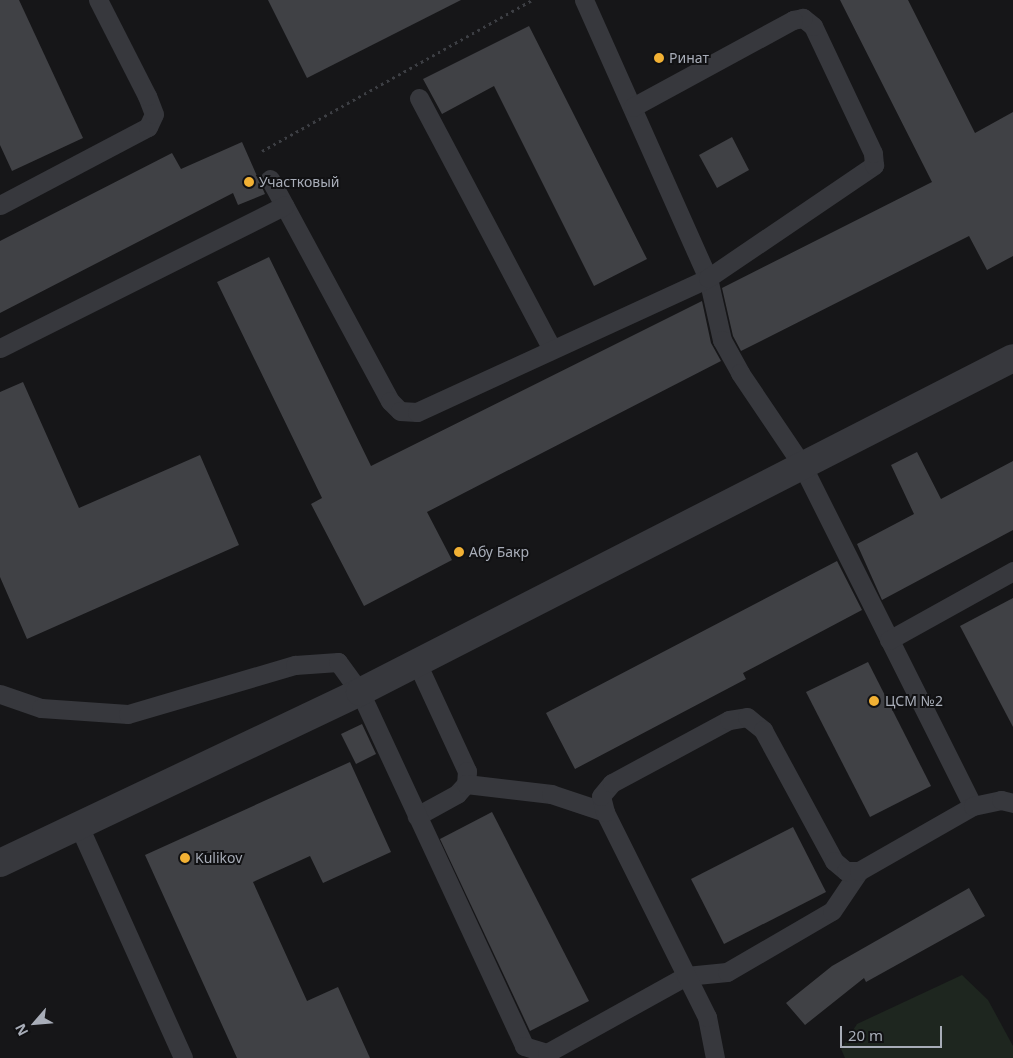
<!DOCTYPE html>
<meta charset="utf-8">
<style>
body{margin:0}
#map{position:relative;width:1013px;height:1058px;overflow:hidden;background:#161618;font-family:"Noto Sans",sans-serif}
div>[style]{position:absolute}
.green>*{inset:0;background:#1e261f}
.building>*{inset:0;background:#404145}
.path>*{height:3px;margin-top:-1.5px;transform-origin:0;background:repeating-linear-gradient(90deg,#3d3f44 0 2.5px,transparent 0 6.5px)}
.service>*{height:19px;margin:-9.5px;padding:0 9.5px;transform-origin:9.5px;border-radius:9.5px;background:#37383d}
.minor>*{height:28px;margin:-14px;padding:0 14px;transform-origin:14px;border-radius:14px;background:#37383d}
.dots>*{width:14px;height:14px;translate:-50% -50%;box-sizing:border-box;border:2px solid #111113;border-radius:50%}
span{translate:-50% -50%;white-space:nowrap;text-align:center;line-height:1.15;-webkit-text-stroke:4px #111113;paint-order:stroke}
.poi-label{font-size:14px;color:#a8adb8}
.left{translate:0 -50%;text-align:left}
.north{position:absolute;left:10px;top:998px;width:50px;height:50px;-webkit-text-stroke:4px #111113;paint-order:stroke;rotate:243deg;font-size:14px;font-weight:700;line-height:20px;text-align:center;color:#a8adb8}
.north::after{content:'';display:block;margin:auto;width:18px;height:22px;background:#a8adb8;clip-path:polygon(50% 0,100% 100%,50% 72%,0 100%)}
.scale{position:absolute;left:840px;top:1026px;width:102px;height:22px;box-sizing:border-box;border:2px solid #a8adb8;border-top:0;padding-left:6px;font-size:15px;line-height:18px;white-space:nowrap;color:#a8adb8;-webkit-text-stroke:4px #111113;paint-order:stroke}
</style>
<div id="map">
<div class="green">
<i style="clip-path:polygon(962px 975px,988px 1000px,1013px 1046px,1013px 1058px,845px 1058px,841px 1049px,857px 1024px)"></i>
</div>
<div class="building">
<i style="clip-path:polygon(0 0,19px 0,83px 138px,12px 171px,0 145px)"></i>
<i style="clip-path:polygon(268px 0,461px 0,307px 78px)"></i>
<i style="clip-path:polygon(840px 0,908px 0,975px 133px,1013px 112px,1013px 256px,987px 270px,969px 236px,741px 351px,733px 336px,722px 288px,932px 182px)"></i>
<i style="clip-path:polygon(529px 26px,647px 259px,594px 286px,494px 86px,442px 114px,423px 79px)"></i>
<i style="clip-path:polygon(732px 137px,749px 170px,717px 188px,699px 155px)"></i>
<i style="clip-path:polygon(242px 142px,265px 194px,238px 205px,233px 193px,0 313px,0 241px,172px 153px,181px 169px)"></i>
<i style="clip-path:polygon(269px 257px,371px 466px,702px 301px,711px 343px,721px 361px,427px 512px,452px 560px,364px 606px,311px 504px,322px 498px,217px 282px)"></i>
<i style="clip-path:polygon(23px 382px,79px 508px,200px 455px,239px 545px,27px 639px,0 577px,0 392px)"></i>
<i style="clip-path:polygon(917px 452px,941px 499px,1013px 461px,1013px 530px,882px 600px,857px 544px,914px 514px,891px 465px)"></i>
<i style="clip-path:polygon(837px 561px,862px 610px,743px 673px,746px 679px,575px 769px,546px 713px)"></i>
<i style="clip-path:polygon(1013px 598px,1013px 727px,960px 626px)"></i>
<i style="clip-path:polygon(868px 662px,931px 786px,870px 817px,806px 692px)"></i>
<i style="clip-path:polygon(362px 724px,376px 754px,356px 764px,341px 734px)"></i>
<i style="clip-path:polygon(350px 762px,391px 852px,323px 883px,310px 856px,253px 882px,307px 1001px,338px 987px,370px 1058px,237px 1058px,145px 855px)"></i>
<i style="clip-path:polygon(492px 812px,589px 1001px,530px 1031px,440px 839px)"></i>
<i style="clip-path:polygon(793px 827px,826px 892px,724px 944px,691px 879px)"></i>
<i style="clip-path:polygon(969px 888px,985px 916px,866px 982px,864px 978px,805px 1025px,786px 1003px,832px 966px)"></i>
</div>
<div class="path">
<i style="left:262px;top:151px;width:309px;rotate:-29.2deg"></i>
</div>
<div class="service">
<i style="left:584px;top:0;width:304px;rotate:66deg"></i>
<i style="left:708px;top:278px;width:64px;rotate:77.3deg"></i>
<i style="left:722px;top:340px;width:38px;rotate:61deg"></i>
<i style="left:740px;top:373px;width:111px;rotate:56deg"></i>
<i style="left:802px;top:465px;width:381px;rotate:63.4deg"></i>
<i style="left:419px;top:98px;width:282px;rotate:62.1deg"></i>
<i style="left:270px;top:179px;width:252px;rotate:61.6deg"></i>
<i style="left:390px;top:401px;width:14px;rotate:45deg"></i>
<i style="left:400px;top:411px;width:17px;rotate:3deg"></i>
<i style="left:417px;top:412px;width:320px;rotate:-24.7deg"></i>
<i style="left:708px;top:278px;width:201px;rotate:-34.2deg"></i>
<i style="left:874px;top:165px;width:12px;rotate:-95deg"></i>
<i style="left:873px;top:153px;width:140px;rotate:-115.3deg"></i>
<i style="left:813px;top:26px;width:13px;rotate:-141deg"></i>
<i style="left:803px;top:18px;width:10px;rotate:169deg"></i>
<i style="left:793px;top:20px;width:182px;rotate:151.5deg"></i>
<i style="left:0;top:205px;width:167px;rotate:-27.8deg"></i>
<i style="left:148px;top:127px;width:14px;rotate:-65deg"></i>
<i style="left:154px;top:114px;width:19px;rotate:-111deg"></i>
<i style="left:147px;top:96px;width:108px;rotate:-117deg"></i>
<i style="left:0;top:348px;width:318px;rotate:-26.6deg"></i>
<i style="left:889px;top:640px;width:142px;rotate:-29.1deg"></i>
<i style="left:417px;top:663px;width:119px;rotate:65.2deg"></i>
<i style="left:467px;top:771px;width:13px;rotate:94deg"></i>
<i style="left:466px;top:784px;width:13px;rotate:132deg"></i>
<i style="left:457px;top:794px;width:46px;rotate:151.2deg"></i>
<i style="left:0;top:694px;width:43px;rotate:18.9deg"></i>
<i style="left:41px;top:708px;width:87px;rotate:3.9deg"></i>
<i style="left:128px;top:714px;width:174px;rotate:-16.4deg"></i>
<i style="left:295px;top:665px;width:43px;rotate:-4deg"></i>
<i style="left:338px;top:662px;width:37px;rotate:54deg"></i>
<i style="left:360px;top:692px;width:390px;rotate:65.1deg"></i>
<i style="left:524px;top:1046px;width:24px;rotate:17deg"></i>
<i style="left:547px;top:1053px;width:159px;rotate:-29deg"></i>
<i style="left:686px;top:976px;width:41px;rotate:-5.6deg"></i>
<i style="left:727px;top:972px;width:121px;rotate:-30.2deg"></i>
<i style="left:832px;top:911px;width:48px;rotate:-56deg"></i>
<i style="left:466px;top:784px;width:86px;rotate:6.7deg"></i>
<i style="left:551px;top:794px;width:57px;rotate:18.4deg"></i>
<i style="left:78px;top:824px;width:256px;rotate:65.8deg"></i>
<i style="left:715px;top:1058px;width:42px;rotate:-101deg"></i>
<i style="left:707px;top:1017px;width:229px;rotate:-116.5deg"></i>
<i style="left:605px;top:812px;width:16px;rotate:-104deg"></i>
<i style="left:601px;top:796px;width:17px;rotate:-50deg"></i>
<i style="left:612px;top:783px;width:133px;rotate:-28.3deg"></i>
<i style="left:729px;top:720px;width:18px;rotate:-9deg"></i>
<i style="left:747px;top:717px;width:21px;rotate:39deg"></i>
<i style="left:763px;top:730px;width:149px;rotate:61.5deg"></i>
<i style="left:834px;top:861px;width:16px;rotate:40deg"></i>
<i style="left:846px;top:871px;width:13px"></i>
<i style="left:859px;top:871px;width:131px;rotate:-29.7deg"></i>
<i style="left:973px;top:806px;width:29px;rotate:-12deg"></i>
<i style="left:1001px;top:800px;width:12px;rotate:14deg"></i>
</div>
<div class="minor">
<i style="left:0;top:863px;width:399px;rotate:-25.4deg"></i>
<i style="left:360px;top:692px;width:733px;rotate:-27.09deg"></i>
</div>
<div class="dots">
<i style="left:659px;top:58px;background:#f2b134"></i>
<i style="left:249px;top:182px;background:#f2b134"></i>
<i style="left:459px;top:552px;background:#f2b134"></i>
<i style="left:874px;top:701px;background:#f2b134"></i>
<i style="left:185px;top:858px;background:#f2b134"></i>
</div>
<div class="poi-label">
<span class="left" style="left:669px;top:58px">Ринат</span>
<span class="left" style="left:259px;top:182px">Участковый</span>
<span class="left" style="left:469px;top:552px">Абу Бакр</span>
<span class="left" style="left:885px;top:701px">ЦСМ №2</span>
<span class="left" style="left:195px;top:858px">Kulikov</span>
</div>
<div class="north">N</div>
<div class="scale">20 m</div>
</div>
